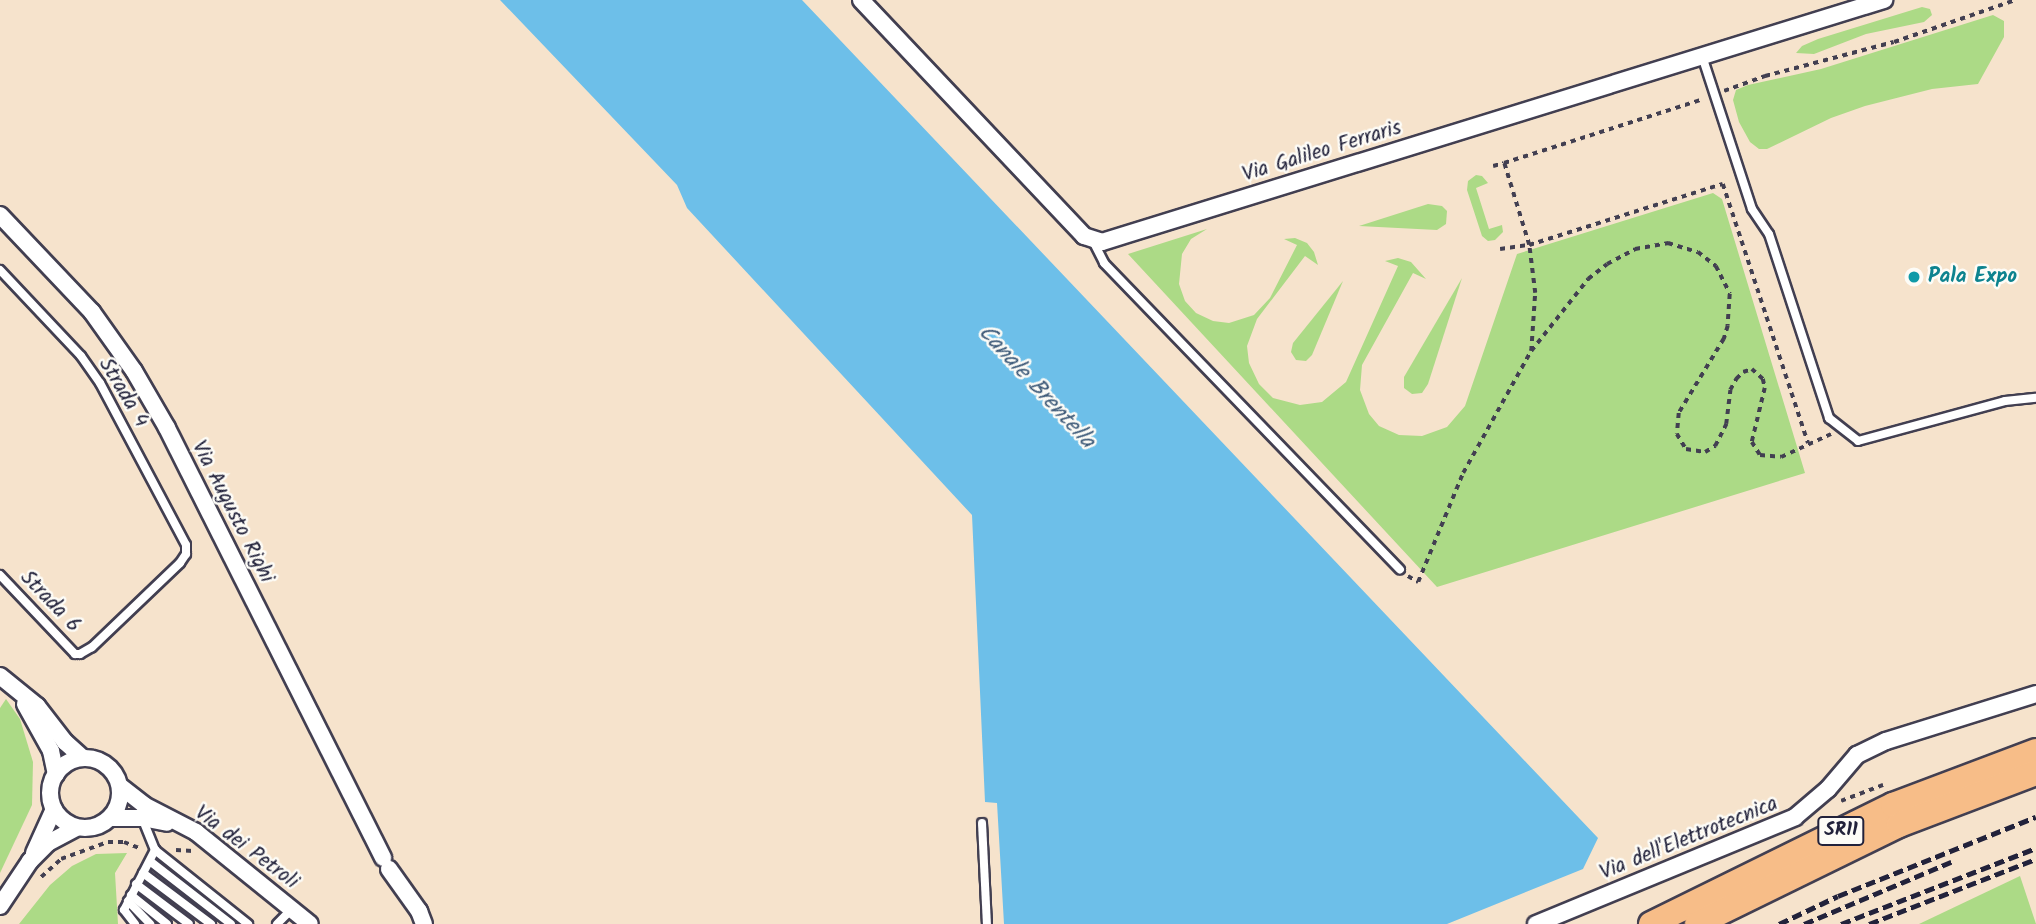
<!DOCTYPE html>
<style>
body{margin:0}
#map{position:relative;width:2036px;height:924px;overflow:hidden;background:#f6e3cc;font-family:Kalam,sans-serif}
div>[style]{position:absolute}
.green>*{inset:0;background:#acda86}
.water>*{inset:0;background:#6dbfe9}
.path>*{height:3.5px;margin-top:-1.75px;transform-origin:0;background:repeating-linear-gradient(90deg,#423f51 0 5px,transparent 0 10px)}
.roads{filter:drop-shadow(2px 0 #423f51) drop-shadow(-2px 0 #423f51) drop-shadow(0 2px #423f51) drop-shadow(0 -2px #423f51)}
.service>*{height:8px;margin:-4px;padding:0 4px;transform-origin:4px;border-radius:4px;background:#fff}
.minor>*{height:16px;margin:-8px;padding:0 8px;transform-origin:8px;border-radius:8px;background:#fff}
.minor>.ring{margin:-8px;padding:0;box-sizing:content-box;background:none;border:16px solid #fff;border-radius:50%}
.trunk>*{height:24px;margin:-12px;padding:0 12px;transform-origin:12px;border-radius:12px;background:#f7bd88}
.rail>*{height:5px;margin-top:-2.5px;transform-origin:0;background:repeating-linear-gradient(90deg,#22223b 0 10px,transparent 0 15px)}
.dots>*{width:19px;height:19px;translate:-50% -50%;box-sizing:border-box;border:4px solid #fdfcf7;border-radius:50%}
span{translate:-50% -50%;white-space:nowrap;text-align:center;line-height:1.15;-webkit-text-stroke:5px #fdfcf7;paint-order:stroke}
.shield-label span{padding:2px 5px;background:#fdfcf7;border:2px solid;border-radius:5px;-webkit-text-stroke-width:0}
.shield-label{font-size:19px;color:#22223b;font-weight:700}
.street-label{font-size:21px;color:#22223b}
.culture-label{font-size:21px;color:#0d838f;font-weight:700}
.left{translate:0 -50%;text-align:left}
.water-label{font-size:23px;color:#3c5978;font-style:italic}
</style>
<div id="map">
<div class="green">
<i style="clip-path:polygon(1922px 7px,1930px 9px,1932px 15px,1924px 22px,1866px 34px,1814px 54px,1796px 53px,1802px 46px,1818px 39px)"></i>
<i style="clip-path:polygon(1993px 15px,2004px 21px,2004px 37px,1978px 84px,1932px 89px,1865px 106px,1831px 118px,1767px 149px,1759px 149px,1750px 142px,1739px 122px,1733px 100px,1736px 90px,1748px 85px,1821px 69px)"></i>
<i style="clip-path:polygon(1476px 175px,1482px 176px,1488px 183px,1476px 188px,1489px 229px,1502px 225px,1503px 232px,1495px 240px,1488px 241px,1482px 236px,1467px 190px,1468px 181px)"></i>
<i style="clip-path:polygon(1713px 193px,1722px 199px,1805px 473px,1437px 587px,1128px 254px,1207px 229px,1191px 239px,1182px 254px,1179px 284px,1185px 301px,1196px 313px,1213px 321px,1229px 323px,1254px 315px,1270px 298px,1297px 245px,1284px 239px,1295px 238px,1307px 243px,1314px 252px,1318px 265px,1305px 256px,1257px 319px,1247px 346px,1249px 363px,1259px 384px,1273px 398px,1300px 405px,1322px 402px,1346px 382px,1398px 266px,1385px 261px,1398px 258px,1411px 262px,1426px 279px,1413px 273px,1362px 365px,1360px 390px,1369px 414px,1379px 426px,1399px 435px,1422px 436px,1447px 427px,1465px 406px,1517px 254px)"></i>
<i style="clip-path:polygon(1428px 204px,1442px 206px,1447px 211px,1446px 224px,1437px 230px,1359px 226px)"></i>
<i style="clip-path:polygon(1462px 278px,1428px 384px,1422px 393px,1412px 394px,1404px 388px,1404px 377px)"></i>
<i style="clip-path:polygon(1343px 281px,1312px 355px,1306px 361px,1296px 360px,1291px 352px,1293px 343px)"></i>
<i style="clip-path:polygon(6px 699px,20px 719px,33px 762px,32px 805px,0 873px,0 708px)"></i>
<i style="clip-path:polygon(127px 853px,115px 873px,118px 924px,19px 924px,50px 885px,72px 866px,96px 854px)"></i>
<i style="clip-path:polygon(2020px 876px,2036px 924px,1919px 924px)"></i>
</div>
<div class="water">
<i style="clip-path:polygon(500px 0,802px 0,1598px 838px,1583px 869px,1447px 924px,1004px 924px,997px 803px,985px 802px,972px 515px,687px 208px,677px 185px)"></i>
</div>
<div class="path">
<i style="left:1724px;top:91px;width:44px;rotate:-20.1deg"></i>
<i style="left:1765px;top:76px;width:133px;rotate:-14.8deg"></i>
<i style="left:1894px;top:42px;width:128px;rotate:-19.1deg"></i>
<i style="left:1493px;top:166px;width:11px;rotate:-15deg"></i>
<i style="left:1500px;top:249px;width:29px;rotate:-8deg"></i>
<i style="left:1529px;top:245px;width:86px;rotate:-107deg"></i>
<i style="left:1504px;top:163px;width:209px;rotate:-17.8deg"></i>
<i style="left:1531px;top:351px;width:58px;rotate:-86.1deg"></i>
<i style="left:1535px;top:293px;width:48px;rotate:-97.1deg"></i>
<i style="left:1529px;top:245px;width:203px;rotate:-17.5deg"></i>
<i style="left:1723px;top:184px;width:273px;rotate:71.8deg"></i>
<i style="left:1408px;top:576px;width:12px;rotate:31deg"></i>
<i style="left:1418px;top:582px;width:118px;rotate:-67.6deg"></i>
<i style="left:1463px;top:473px;width:140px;rotate:-60.9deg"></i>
<i style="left:1531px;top:351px;width:92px;rotate:-51.6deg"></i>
<i style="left:1588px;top:279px;width:24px;rotate:-38deg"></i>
<i style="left:1607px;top:264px;width:32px;rotate:-28deg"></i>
<i style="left:1635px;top:249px;width:34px;rotate:-10deg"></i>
<i style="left:1668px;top:243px;width:31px;rotate:17deg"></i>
<i style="left:1698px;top:252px;width:23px;rotate:38deg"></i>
<i style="left:1716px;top:266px;width:31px;rotate:63deg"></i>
<i style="left:1730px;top:294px;width:32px;rotate:94deg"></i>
<i style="left:1728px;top:326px;width:14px;rotate:107deg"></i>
<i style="left:1724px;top:339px;width:87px;rotate:121.3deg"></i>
<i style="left:1679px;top:413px;width:21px;rotate:95deg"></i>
<i style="left:1677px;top:434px;width:17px;rotate:59deg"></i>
<i style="left:1686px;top:449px;width:19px;rotate:9deg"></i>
<i style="left:1705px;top:452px;width:12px;rotate:-31deg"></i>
<i style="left:1715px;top:446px;width:25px;rotate:-63deg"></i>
<i style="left:1726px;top:424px;width:34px;rotate:-83deg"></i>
<i style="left:1730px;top:390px;width:13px;rotate:-61deg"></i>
<i style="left:1736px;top:379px;width:10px;rotate:-45deg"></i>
<i style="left:1743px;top:372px;width:9px;rotate:-18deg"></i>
<i style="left:1752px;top:369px;width:15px;rotate:42deg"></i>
<i style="left:1763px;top:379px;width:9px;rotate:77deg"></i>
<i style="left:1765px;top:388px;width:56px;rotate:103.5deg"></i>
<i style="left:1752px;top:442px;width:15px;rotate:58deg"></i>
<i style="left:1760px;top:455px;width:21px;rotate:5deg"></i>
<i style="left:1781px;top:457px;width:55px;rotate:-24.7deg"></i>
<i style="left:1841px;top:801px;width:45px;rotate:-20.9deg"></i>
<i style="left:176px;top:850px;width:17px;rotate:3deg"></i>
<i style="left:41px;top:877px;width:27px;rotate:-42deg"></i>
<i style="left:61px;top:859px;width:50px;rotate:-19.9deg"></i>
<i style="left:108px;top:842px;width:16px"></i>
<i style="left:124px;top:842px;width:18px;rotate:22deg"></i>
</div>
<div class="roads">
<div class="service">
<i style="left:1702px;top:56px;width:161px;rotate:71.9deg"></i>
<i style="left:1752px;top:209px;width:30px;rotate:56deg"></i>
<i style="left:1769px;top:234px;width:194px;rotate:71.9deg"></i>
<i style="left:1829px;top:418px;width:37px;rotate:38deg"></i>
<i style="left:1858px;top:441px;width:152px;rotate:-15.2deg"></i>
<i style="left:2005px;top:401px;width:31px;rotate:-6deg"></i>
<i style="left:1093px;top:241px;width:25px;rotate:63deg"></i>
<i style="left:1104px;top:263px;width:426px;rotate:46deg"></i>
<i style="left:0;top:270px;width:118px;rotate:46.7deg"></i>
<i style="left:81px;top:356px;width:33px;rotate:55deg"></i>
<i style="left:100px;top:383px;width:183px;rotate:62deg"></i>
<i style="left:186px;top:545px;width:9px;rotate:90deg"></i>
<i style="left:186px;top:554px;width:11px;rotate:124deg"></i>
<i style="left:180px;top:563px;width:122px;rotate:136.3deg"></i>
<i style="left:92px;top:647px;width:14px;rotate:150deg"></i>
<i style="left:80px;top:654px;width:5px;rotate:180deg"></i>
<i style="left:75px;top:654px;width:109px;rotate:-133.5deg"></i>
<i style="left:982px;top:823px;width:101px;rotate:87.2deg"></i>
<i style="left:155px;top:850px;width:119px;rotate:38.5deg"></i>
<i style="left:151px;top:862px;width:101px;rotate:37.8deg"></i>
<i style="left:143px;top:873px;width:85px;rotate:36.9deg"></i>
<i style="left:136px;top:884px;width:66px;rotate:37deg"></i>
<i style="left:131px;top:895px;width:46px;rotate:38.9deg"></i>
<i style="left:128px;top:901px;width:32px;rotate:46deg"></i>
<i style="left:135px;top:924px;width:18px;rotate:-128deg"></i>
<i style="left:124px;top:910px;width:68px;rotate:-62.7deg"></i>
<i style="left:155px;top:850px;width:35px;rotate:-112deg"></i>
<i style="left:277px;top:924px;width:21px;rotate:-45deg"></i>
</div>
<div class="minor">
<i style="left:861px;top:0;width:325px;rotate:46.6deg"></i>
<i style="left:1084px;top:236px;width:19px;rotate:18deg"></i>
<i style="left:1102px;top:242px;width:819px;rotate:-17.2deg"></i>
<i style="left:0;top:215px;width:134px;rotate:46.5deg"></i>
<i style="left:92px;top:312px;width:72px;rotate:54.6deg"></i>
<i style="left:134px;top:371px;width:66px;rotate:59.9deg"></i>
<i style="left:167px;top:428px;width:481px;rotate:63.3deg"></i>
<i style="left:0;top:676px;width:48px;rotate:39deg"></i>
<i style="left:37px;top:706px;width:46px;rotate:52.1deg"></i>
<i style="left:65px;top:742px;width:24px;rotate:42deg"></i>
<i style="left:25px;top:704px;width:54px;rotate:61deg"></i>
<i style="left:51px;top:751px;width:24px;rotate:78deg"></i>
<i class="ring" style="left:50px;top:758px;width:54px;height:54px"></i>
<i style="left:120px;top:786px;width:31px;rotate:38deg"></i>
<i style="left:144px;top:805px;width:59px;rotate:27.4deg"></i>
<i style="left:196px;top:832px;width:146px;rotate:38.9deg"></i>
<i style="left:111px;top:818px;width:31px"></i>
<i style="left:142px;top:818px;width:25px;rotate:11deg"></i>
<i style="left:34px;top:853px;width:48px;rotate:-65.6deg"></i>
<i style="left:389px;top:869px;width:52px;rotate:54.5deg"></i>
<i style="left:419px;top:911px;width:14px;rotate:69deg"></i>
<i style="left:0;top:906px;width:54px;rotate:-56.3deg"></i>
<i style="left:30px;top:861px;width:25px;rotate:-45deg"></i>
<i style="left:48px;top:843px;width:32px;rotate:-28deg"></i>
<i style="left:1536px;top:924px;width:280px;rotate:-22.4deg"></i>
<i style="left:1795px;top:817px;width:43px;rotate:-40.3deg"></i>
<i style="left:1828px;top:789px;width:45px;rotate:-49.5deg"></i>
<i style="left:1857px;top:755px;width:32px;rotate:-26deg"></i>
<i style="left:1886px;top:741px;width:157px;rotate:-17.4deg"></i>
</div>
<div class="trunk">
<i style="left:1651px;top:924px;width:270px;rotate:-26.2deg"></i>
<i style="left:1893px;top:805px;width:153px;rotate:-20.7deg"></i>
<i style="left:1697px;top:924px;width:225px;rotate:-26.1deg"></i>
<i style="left:1899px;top:825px;width:147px;rotate:-20.8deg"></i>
</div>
</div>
<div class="rail">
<i style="left:1779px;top:924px;width:65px;rotate:-25.4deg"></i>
<i style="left:1838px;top:896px;width:213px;rotate:-21.8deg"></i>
<i style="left:1804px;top:924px;width:160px;rotate:-22.9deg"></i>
<i style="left:1841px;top:924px;width:209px;rotate:-21.3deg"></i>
<i style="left:1869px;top:924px;width:179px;rotate:-21.3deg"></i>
</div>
<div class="dots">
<i style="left:1914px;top:277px;background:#0f9aa8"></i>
</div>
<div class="shield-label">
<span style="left:1841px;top:831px">SR11</span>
</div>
<div class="street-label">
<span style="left:1322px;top:152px;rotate:-17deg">Via Galileo Ferraris</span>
<span style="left:123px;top:393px;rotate:59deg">Strada 4</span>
<span style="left:232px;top:512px;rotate:63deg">Via Augusto Righi</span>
<span style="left:50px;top:602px;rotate:46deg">Strada 6</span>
<span style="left:1689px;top:839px;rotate:-22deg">Via dell'Elettrotecnica</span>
<span style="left:246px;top:848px;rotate:37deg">Via dei Petroli</span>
</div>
<div class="culture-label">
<span class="left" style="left:1928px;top:277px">Pala Expo</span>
</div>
<div class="water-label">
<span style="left:1036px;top:387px;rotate:47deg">Canale Brentella</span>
</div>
</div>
